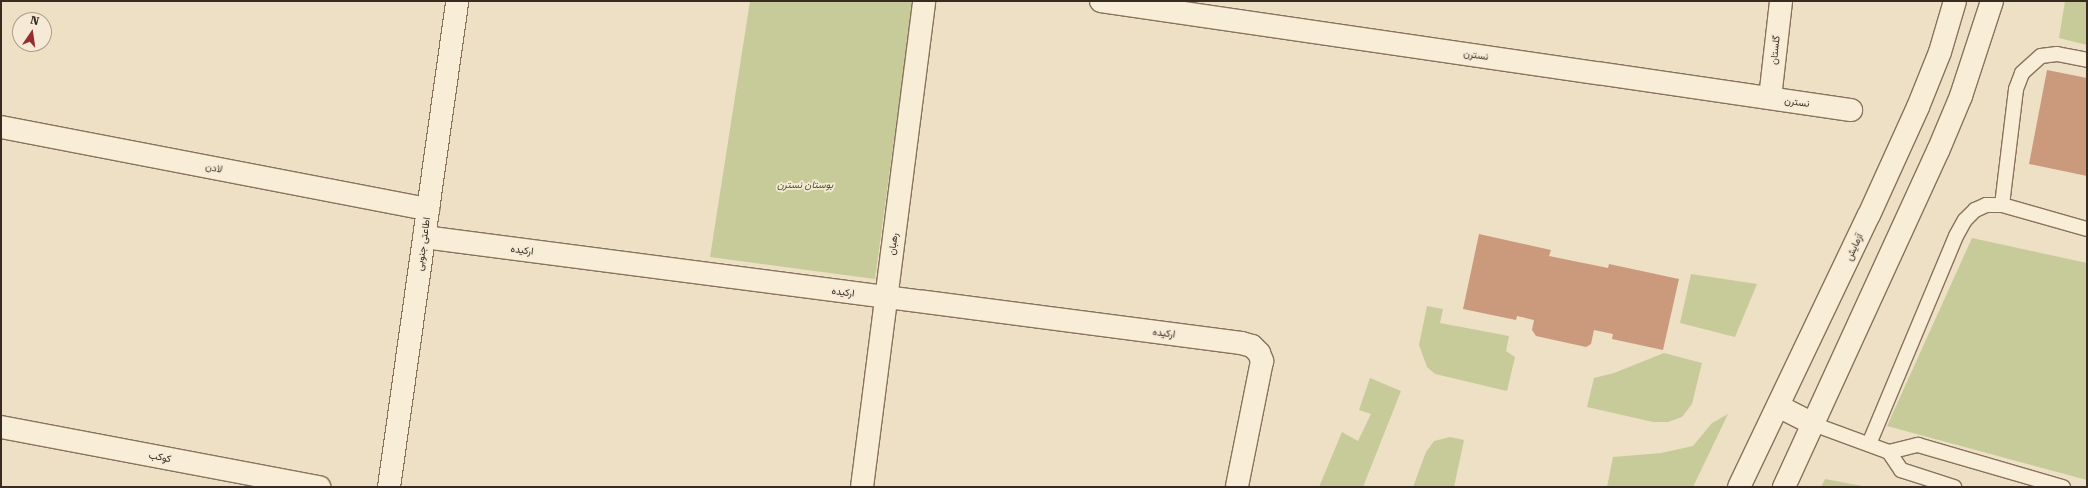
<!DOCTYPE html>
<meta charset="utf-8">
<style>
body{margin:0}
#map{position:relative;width:2088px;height:488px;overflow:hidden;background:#ede0c5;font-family:"Roboto Serif",Vazirmatn,serif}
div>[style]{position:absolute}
.green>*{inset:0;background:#c7cb99}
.building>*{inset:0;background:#cb9a7c}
.roads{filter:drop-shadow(1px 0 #88725c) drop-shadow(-1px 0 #88725c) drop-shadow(0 1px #88725c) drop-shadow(0 -1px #88725c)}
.lane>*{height:14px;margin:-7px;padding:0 7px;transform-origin:7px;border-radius:7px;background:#f8eed8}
.street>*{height:22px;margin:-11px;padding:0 11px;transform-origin:11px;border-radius:11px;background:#f8eed8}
.secondary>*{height:22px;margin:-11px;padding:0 11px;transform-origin:11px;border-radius:11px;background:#f8eed8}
span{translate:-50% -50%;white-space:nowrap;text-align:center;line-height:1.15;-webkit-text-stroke:3.5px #f5ead5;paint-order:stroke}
.street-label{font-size:10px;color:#382b1f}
.park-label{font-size:10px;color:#4a5426;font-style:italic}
.frame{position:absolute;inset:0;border:2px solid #382b1f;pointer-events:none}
.north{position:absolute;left:12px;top:12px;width:40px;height:40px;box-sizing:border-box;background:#f5ead5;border:1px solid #a99e8c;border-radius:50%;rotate:13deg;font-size:11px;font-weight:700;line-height:16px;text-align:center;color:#382b1f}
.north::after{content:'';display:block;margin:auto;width:14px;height:18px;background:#962d31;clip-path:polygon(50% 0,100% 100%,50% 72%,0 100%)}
</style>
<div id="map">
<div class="green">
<i style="clip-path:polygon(750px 1px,913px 1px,875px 279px,710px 257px)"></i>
<i style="clip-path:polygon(2065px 1px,2087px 1px,2087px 45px,2059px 38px)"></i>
<i style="clip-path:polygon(1972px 238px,2087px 263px,2087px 480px,1887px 426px)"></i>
<i style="clip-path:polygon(1691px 274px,1757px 284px,1735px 337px,1680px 323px)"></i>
<i style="clip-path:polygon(1427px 306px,1443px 309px,1440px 323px,1509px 336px,1506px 351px,1515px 357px,1507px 391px,1435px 374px,1427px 367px,1419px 345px)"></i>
<i style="clip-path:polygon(1664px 353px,1702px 363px,1692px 404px,1682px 417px,1668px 422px,1653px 422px,1587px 407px,1594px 378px,1614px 373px)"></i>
<i style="clip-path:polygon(1370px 378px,1401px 391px,1363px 487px,1319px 487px,1342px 432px,1358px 441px,1371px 414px,1359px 410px)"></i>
<i style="clip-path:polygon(1728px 414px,1693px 487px,1607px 487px,1613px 457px,1661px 453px,1693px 446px,1712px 423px)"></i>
<i style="clip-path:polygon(1450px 437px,1464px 440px,1454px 487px,1413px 487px,1426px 452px,1434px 441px)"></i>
<i style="clip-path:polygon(1825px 479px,1867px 487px,1821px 487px)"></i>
</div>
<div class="building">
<i style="clip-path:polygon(2047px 70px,2087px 78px,2087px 176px,2029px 164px)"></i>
<i style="clip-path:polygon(1479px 234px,1551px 250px,1549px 256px,1608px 268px,1609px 264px,1679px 279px,1663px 350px,1612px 339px,1613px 334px,1594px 330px,1591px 344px,1586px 347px,1536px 336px,1532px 330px,1534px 320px,1517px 316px,1516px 320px,1463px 309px)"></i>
</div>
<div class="roads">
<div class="lane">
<i style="left:2002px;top:205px;width:117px;rotate:-83.1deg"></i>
<i style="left:2016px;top:89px;width:17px;rotate:-69deg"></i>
<i style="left:2022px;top:73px;width:25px;rotate:-42deg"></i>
<i style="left:2041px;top:56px;width:16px;rotate:-7deg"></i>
<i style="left:2057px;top:54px;width:31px;rotate:11deg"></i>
<i style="left:1813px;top:424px;width:81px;rotate:20.2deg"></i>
<i style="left:1889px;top:452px;width:30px;rotate:-14deg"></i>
<i style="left:1918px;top:445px;width:151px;rotate:16.2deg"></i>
<i style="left:1869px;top:444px;width:225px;rotate:-67.3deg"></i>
<i style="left:1956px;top:236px;width:18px;rotate:-61deg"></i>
<i style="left:1965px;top:220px;width:14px;rotate:-45deg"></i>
<i style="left:1975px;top:210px;width:12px;rotate:-24deg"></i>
<i style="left:1986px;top:205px;width:16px"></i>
<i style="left:2002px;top:205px;width:88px;rotate:15.8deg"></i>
<i style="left:1889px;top:452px;width:22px;rotate:56deg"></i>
<i style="left:1901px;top:470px;width:56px;rotate:17.8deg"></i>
</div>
<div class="street">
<i style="left:1101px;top:1px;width:758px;rotate:8.27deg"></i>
<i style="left:1770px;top:98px;width:98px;rotate:-83.5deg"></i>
<i style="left:1px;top:127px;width:435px;rotate:10.9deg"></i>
<i style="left:424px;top:237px;width:824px;rotate:7.39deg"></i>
<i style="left:1241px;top:343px;width:11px;rotate:15deg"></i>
<i style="left:1252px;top:346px;width:10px;rotate:45deg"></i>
<i style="left:1259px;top:353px;width:9px;rotate:69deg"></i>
<i style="left:1262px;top:361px;width:127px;rotate:101.3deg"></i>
<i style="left:1px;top:427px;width:324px;rotate:10.7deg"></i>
<i style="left:862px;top:487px;width:490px;rotate:-82.7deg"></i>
</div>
<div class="secondary">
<i style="left:1778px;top:406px;width:39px;rotate:27deg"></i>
<i style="left:389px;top:487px;width:491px;rotate:-82deg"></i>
<i style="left:1739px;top:487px;width:301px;rotate:-64.5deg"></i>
<i style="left:1869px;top:215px;width:119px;rotate:-65.6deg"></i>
<i style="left:1918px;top:107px;width:59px;rotate:-68.2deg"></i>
<i style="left:1940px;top:52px;width:53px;rotate:-73.6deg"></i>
<i style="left:1784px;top:487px;width:370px;rotate:-65.4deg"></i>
<i style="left:1938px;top:151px;width:60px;rotate:-67.3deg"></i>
<i style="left:1961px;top:96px;width:100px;rotate:-71.9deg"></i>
</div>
</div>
<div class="street-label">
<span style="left:1775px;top:50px;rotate:-84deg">گلستان</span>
<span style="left:1476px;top:55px;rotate:8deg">نسترن</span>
<span style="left:1797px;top:102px;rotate:8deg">نسترن</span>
<span style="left:214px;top:168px;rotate:11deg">لادن</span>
<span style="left:423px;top:244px;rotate:-82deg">اطاعتی جنوبی</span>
<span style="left:893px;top:244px;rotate:-83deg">رهبان</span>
<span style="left:1854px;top:247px;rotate:-65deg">آزمایش</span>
<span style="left:522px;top:250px;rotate:7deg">ارکیده</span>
<span style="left:843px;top:292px;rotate:7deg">ارکیده</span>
<span style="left:1164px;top:333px;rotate:7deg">ارکیده</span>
<span style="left:160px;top:457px;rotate:11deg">کوکب</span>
</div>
<div class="park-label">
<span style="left:805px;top:185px">بوستان نسترن</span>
</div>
<div class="frame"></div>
<div class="north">N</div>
</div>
